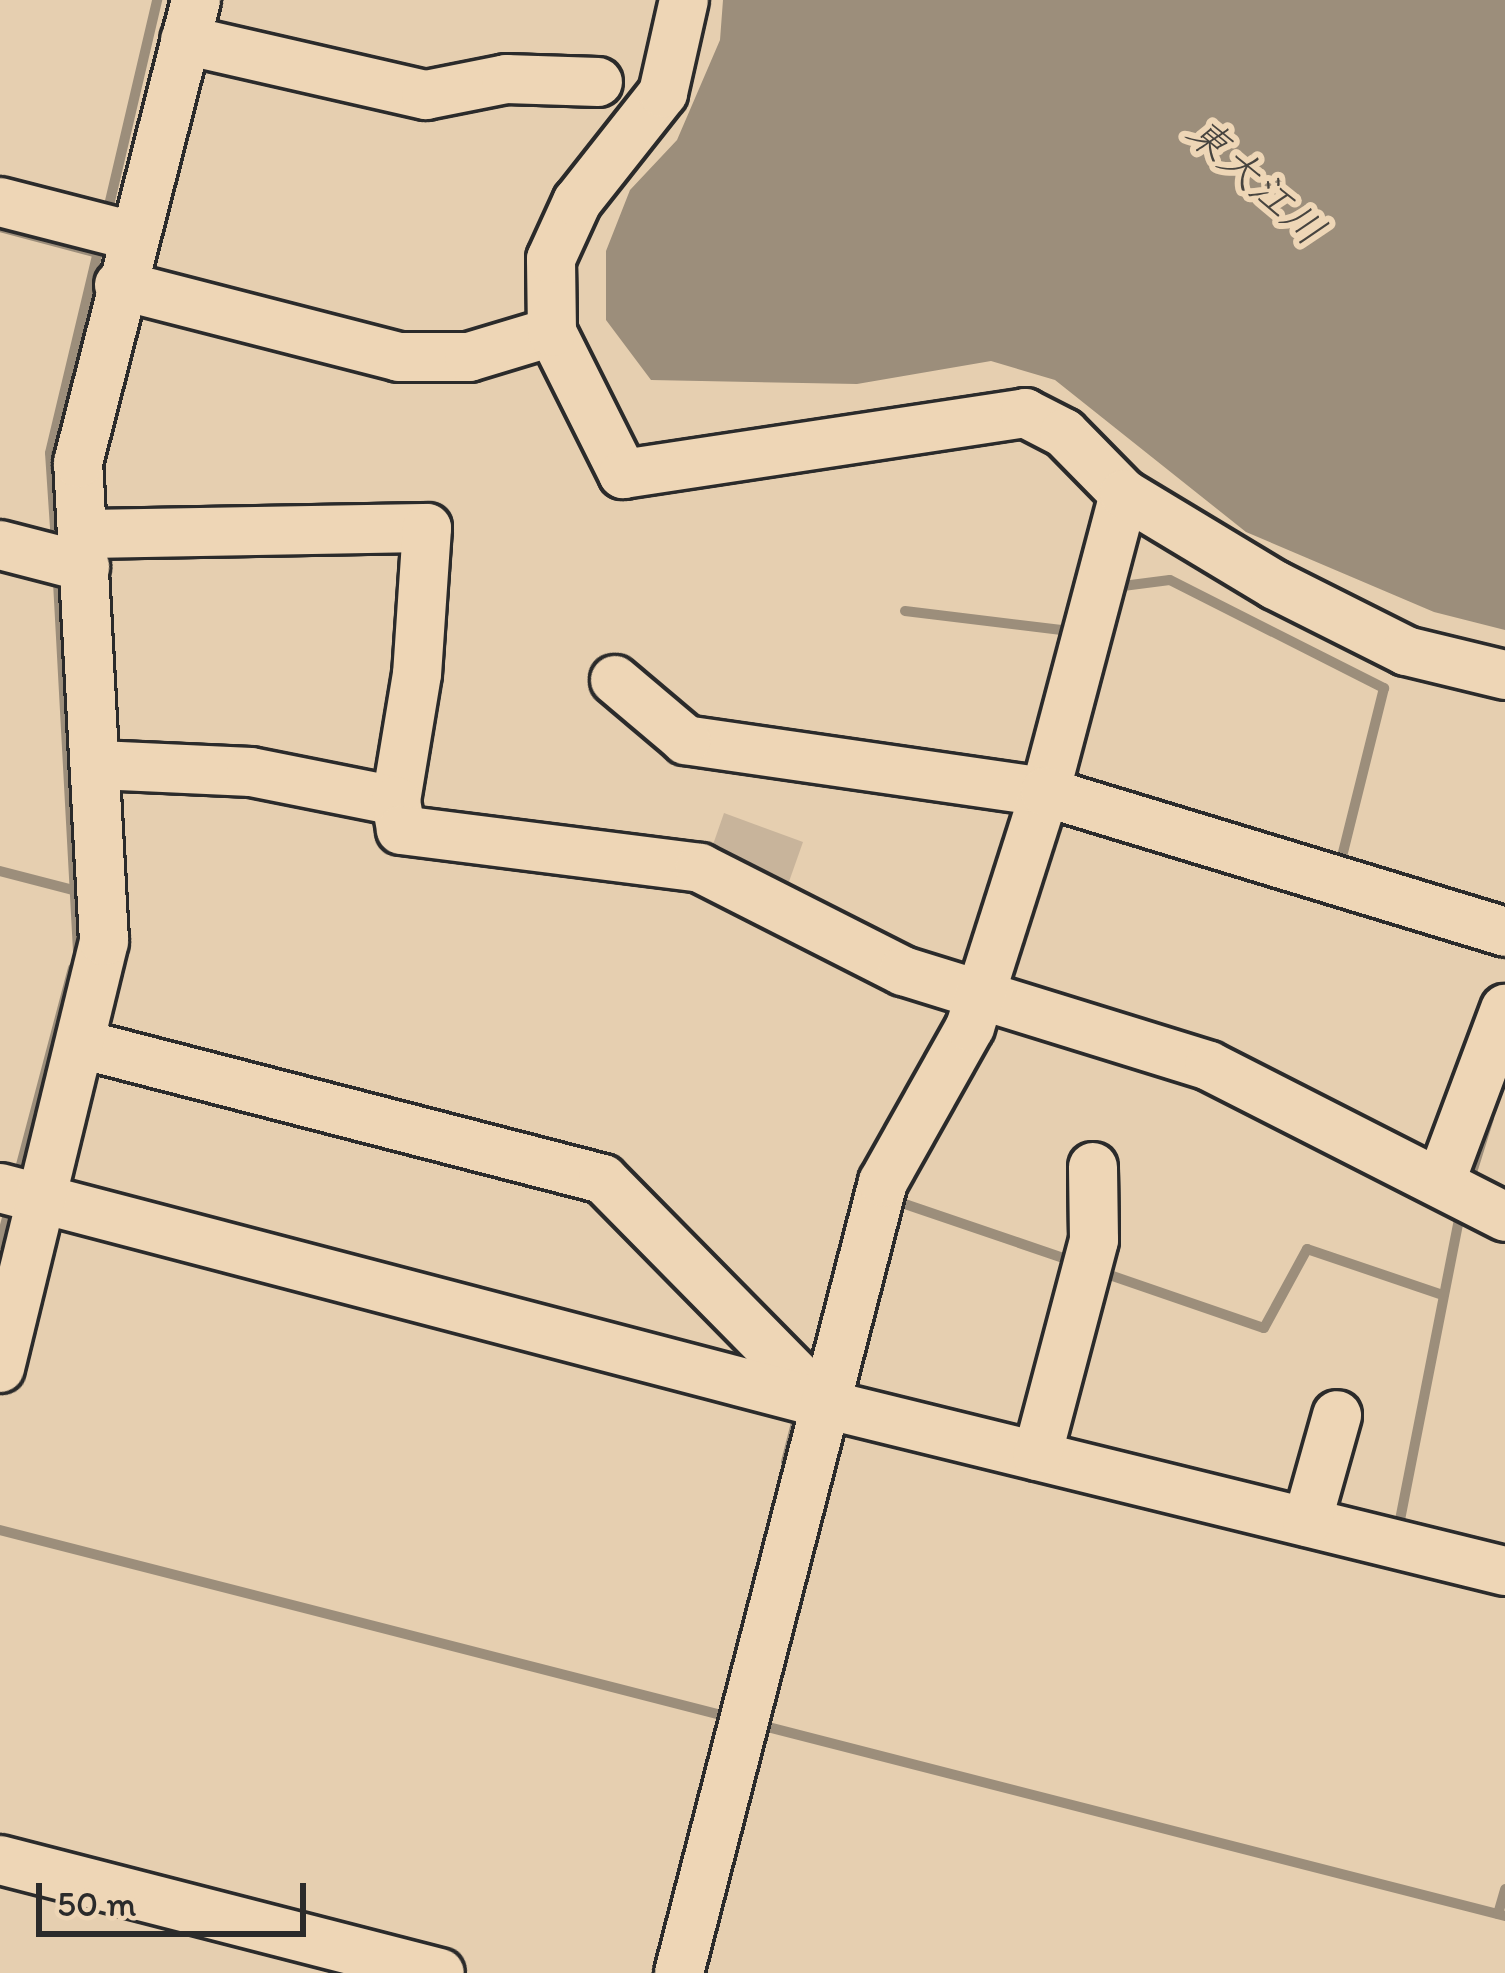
<!DOCTYPE html>
<meta charset="utf-8">
<style>
body{margin:0}
#map{position:relative;width:1505px;height:1973px;overflow:hidden;background:#e6cfb0;font-family:Itim,"Klee One",sans-serif}
div>[style]{position:absolute}
.green>*{inset:0;background:#c8b49b}
.water>*{inset:0;background:#9c8e7b}
.stream>*{height:10px;margin:-5px;padding:0 5px;transform-origin:5px;border-radius:5px;background:#9c8e7b}
.roads{filter:drop-shadow(3px 0 #2b2b2b) drop-shadow(-3px 0 #2b2b2b) drop-shadow(0 3px #2b2b2b) drop-shadow(0 -3px #2b2b2b)}
.minor>*{height:48px;margin:-24px;padding:0 24px;transform-origin:24px;border-radius:24px;background:#eed6b6}
span{translate:-50% -50%;white-space:nowrap;text-align:center;line-height:1.15;-webkit-text-stroke:12px #eed6b6;paint-order:stroke}
.water-label{font-size:42px;color:#47443f;font-style:italic}
.scale{position:absolute;left:36px;top:1883px;width:270px;height:54px;box-sizing:border-box;border:6px solid #2b2b2b;border-top:0;padding-left:15px;font-size:36px;line-height:42px;white-space:nowrap;color:#2b2b2b;-webkit-text-stroke:9px #eed6b6;paint-order:stroke}
</style>
<div id="map">
<div class="green">
<i style="clip-path:polygon(724px 813px,803px 842px,785px 893px,708px 859px)"></i>
</div>
<div class="water">
<i style="clip-path:polygon(723px 0,1505px 0,1505px 630px,1434px 612px,1246px 532px,1055px 380px,991px 361px,857px 384px,651px 380px,606px 320px,606px 251px,630px 190px,677px 140px,720px 40px)"></i>
</div>
<div class="stream">
<i style="left:107px;top:214px;width:220px;rotate:-76.8deg"></i>
<i style="left:0;top:227px;width:101px;rotate:14.9deg"></i>
<i style="left:56px;top:543px;width:90px;rotate:-93.8deg"></i>
<i style="left:50px;top:453px;width:211px;rotate:-76.6deg"></i>
<i style="left:58px;top:582px;width:369px;rotate:86.9deg"></i>
<i style="left:1120px;top:594px;width:9px;rotate:-69deg"></i>
<i style="left:1123px;top:586px;width:47px;rotate:-7.3deg"></i>
<i style="left:1170px;top:580px;width:240px;rotate:26.8deg"></i>
<i style="left:1384px;top:688px;width:178px;rotate:104deg"></i>
<i style="left:1341px;top:861px;width:6px;rotate:18deg"></i>
<i style="left:905px;top:611px;width:166px;rotate:6.9deg"></i>
<i style="left:0;top:871px;width:80px;rotate:14.6deg"></i>
<i style="left:17px;top:1180px;width:219px;rotate:-75.2deg"></i>
<i style="left:1469px;top:1182px;width:67px;rotate:-72.6deg"></i>
<i style="left:896px;top:1201px;width:189px;rotate:18.8deg"></i>
<i style="left:0;top:1244px;width:34px;rotate:-75deg"></i>
<i style="left:1101px;top:1272px;width:172px;rotate:19deg"></i>
<i style="left:1264px;top:1328px;width:90px;rotate:-61.4deg"></i>
<i style="left:1307px;top:1249px;width:144px;rotate:18.7deg"></i>
<i style="left:786px;top:1462px;width:44px;rotate:-75.7deg"></i>
<i style="left:1399px;top:1525px;width:316px;rotate:-78.9deg"></i>
<i style="left:0;top:1530px;width:753px;rotate:14.39deg"></i>
<i style="left:760px;top:1725px;width:769px;rotate:14.38deg"></i>
<i style="left:1498px;top:1914px;width:26px;rotate:-74deg"></i>
</div>
<div class="roads">
<div class="minor">
<i style="left:185px;top:40px;width:247px;rotate:12.9deg"></i>
<i style="left:426px;top:95px;width:82px;rotate:-11.3deg"></i>
<i style="left:506px;top:79px;width:92px;rotate:1.9deg"></i>
<i style="left:0;top:202px;width:136px;rotate:14.4deg"></i>
<i style="left:119px;top:285px;width:289px;rotate:14.4deg"></i>
<i style="left:399px;top:357px;width:70px"></i>
<i style="left:469px;top:357px;width:87px;rotate:-16.8deg"></i>
<i style="left:552px;top:332px;width:159px;rotate:63.4deg"></i>
<i style="left:623px;top:474px;width:407px;rotate:-8.6deg"></i>
<i style="left:1025px;top:413px;width:44px;rotate:27.1deg"></i>
<i style="left:1064px;top:433px;width:86px;rotate:45.5deg"></i>
<i style="left:1124px;top:494px;width:308px;rotate:104.8deg"></i>
<i style="left:1045px;top:792px;width:363px;rotate:-171.8deg"></i>
<i style="left:686px;top:740px;width:93px;rotate:-139.8deg"></i>
<i style="left:552px;top:332px;width:73px;rotate:-90.8deg"></i>
<i style="left:551px;top:259px;width:63px;rotate:-65.5deg"></i>
<i style="left:577px;top:202px;width:139px;rotate:-51.7deg"></i>
<i style="left:663px;top:93px;width:95px;rotate:-77.3deg"></i>
<i style="left:1124px;top:494px;width:176px;rotate:31.1deg"></i>
<i style="left:1275px;top:585px;width:147px;rotate:26.7deg"></i>
<i style="left:1406px;top:651px;width:102px;rotate:13.6deg"></i>
<i style="left:85px;top:534px;width:342px;rotate:-1deg"></i>
<i style="left:427px;top:528px;width:146px;rotate:93.9deg"></i>
<i style="left:417px;top:674px;width:129px;rotate:99.4deg"></i>
<i style="left:0;top:545px;width:88px;rotate:14.5deg"></i>
<i style="left:98px;top:765px;width:153px;rotate:2.6deg"></i>
<i style="left:251px;top:772px;width:148px;rotate:11.3deg"></i>
<i style="left:396px;top:801px;width:29px;rotate:80deg"></i>
<i style="left:401px;top:830px;width:301px;rotate:7.2deg"></i>
<i style="left:700px;top:868px;width:228px;rotate:26.9deg"></i>
<i style="left:903px;top:971px;width:320px;rotate:17.2deg"></i>
<i style="left:1209px;top:1066px;width:332px;rotate:27deg"></i>
<i style="left:81px;top:1044px;width:539px;rotate:14.5deg"></i>
<i style="left:603px;top:1179px;width:316px;rotate:45.4deg"></i>
<i style="left:1440px;top:1183px;width:186px;rotate:-69.5deg"></i>
<i style="left:0;top:1188px;width:853px;rotate:14.67deg"></i>
<i style="left:825px;top:1404px;width:700px;rotate:13.8deg"></i>
<i style="left:0;top:1368px;width:439px;rotate:-76.3deg"></i>
<i style="left:104px;top:941px;width:479px;rotate:-93.1deg"></i>
<i style="left:78px;top:463px;width:478px;rotate:-75.7deg"></i>
<i style="left:1037px;top:1456px;width:223px;rotate:-75.2deg"></i>
<i style="left:1094px;top:1240px;width:73px;rotate:-90.8deg"></i>
<i style="left:1307px;top:1522px;width:111px;rotate:-74.3deg"></i>
<i style="left:0;top:1860px;width:454px;rotate:14.4deg"></i>
<i style="left:679px;top:1973px;width:817px;rotate:-75.54deg"></i>
<i style="left:883px;top:1182px;width:178px;rotate:-60.7deg"></i>
<i style="left:970px;top:1027px;width:247px;rotate:-72.3deg"></i>
<i style="left:1045px;top:792px;width:481px;rotate:16.9deg"></i>
</div>
</div>
<div class="water-label">
<span style="left:1256px;top:181px;rotate:42deg">東大江川</span>
</div>
<div class="scale">50 m</div>
</div>
